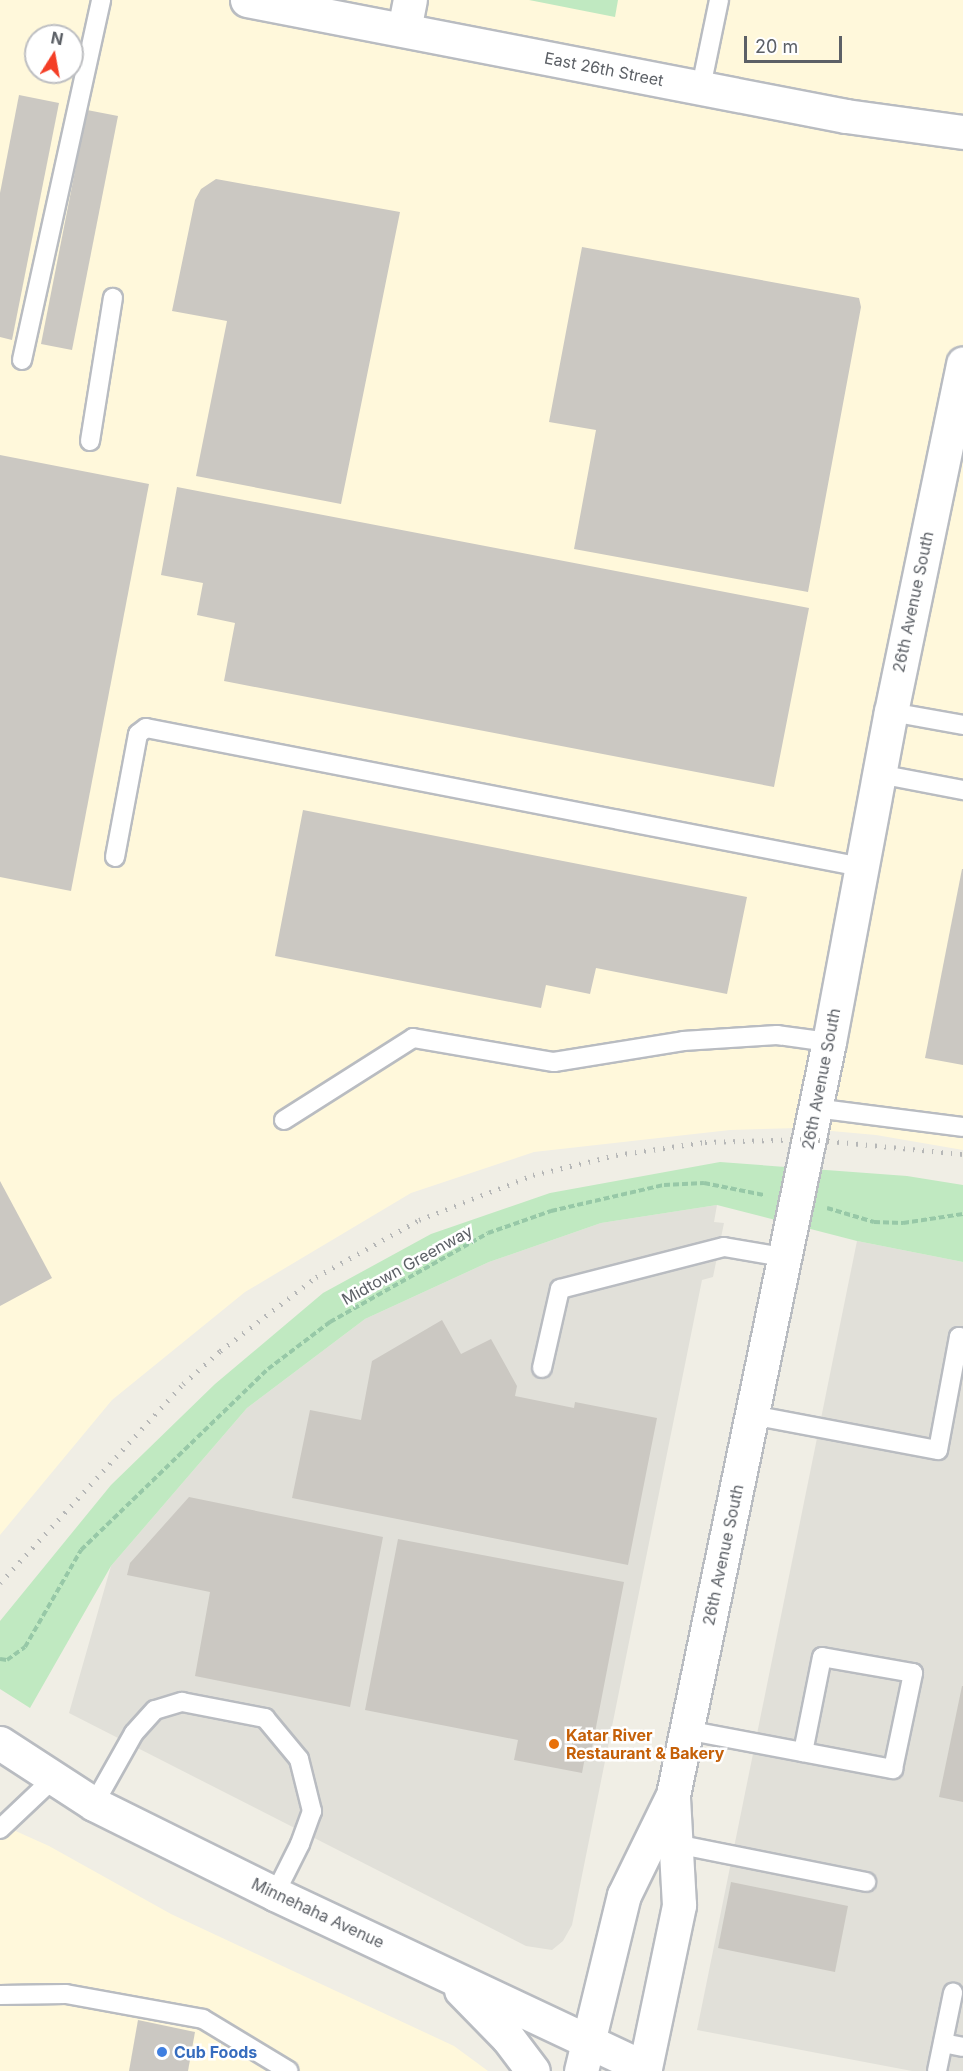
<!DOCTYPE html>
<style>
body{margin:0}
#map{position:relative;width:963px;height:2071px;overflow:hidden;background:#f0eee5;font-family:Inter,sans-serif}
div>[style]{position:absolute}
.commercial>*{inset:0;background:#fff8db}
.industrial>*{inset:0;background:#e1e0d9}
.green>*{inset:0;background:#c0e9c1}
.building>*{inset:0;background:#cbc8c2}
.path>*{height:4px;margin-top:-2px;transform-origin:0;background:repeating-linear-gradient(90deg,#97c8a7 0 6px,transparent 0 9px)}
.roads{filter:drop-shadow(2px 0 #b9bcc1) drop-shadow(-2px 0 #b9bcc1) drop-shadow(0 2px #b9bcc1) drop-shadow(0 -2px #b9bcc1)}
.service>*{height:18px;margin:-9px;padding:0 9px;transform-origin:9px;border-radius:9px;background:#fff}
.minor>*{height:33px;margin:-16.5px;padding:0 16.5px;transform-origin:16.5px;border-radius:16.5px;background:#fff}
.tertiary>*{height:33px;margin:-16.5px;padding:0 16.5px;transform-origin:16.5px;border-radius:16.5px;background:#fff}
.secondary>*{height:33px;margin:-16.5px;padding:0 16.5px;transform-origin:16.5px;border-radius:16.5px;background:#fff}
.rail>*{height:4.5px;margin-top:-2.25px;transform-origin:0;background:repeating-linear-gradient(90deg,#b6b7b7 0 1.5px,transparent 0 9.5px)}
.dots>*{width:16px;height:16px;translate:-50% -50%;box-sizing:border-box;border:3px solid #fff;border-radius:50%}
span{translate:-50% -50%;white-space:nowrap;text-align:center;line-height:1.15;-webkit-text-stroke:5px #fff;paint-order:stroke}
.street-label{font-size:16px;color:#5c6066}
.food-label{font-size:16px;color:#c56008;font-weight:700}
.left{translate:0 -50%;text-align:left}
.shop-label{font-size:16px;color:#366cbe;font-weight:700}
.north{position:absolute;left:24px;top:24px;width:60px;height:60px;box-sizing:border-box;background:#fff;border:2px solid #bebfc2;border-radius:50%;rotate:11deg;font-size:16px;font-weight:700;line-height:24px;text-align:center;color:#5c6066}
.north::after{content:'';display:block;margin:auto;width:21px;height:27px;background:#f43e26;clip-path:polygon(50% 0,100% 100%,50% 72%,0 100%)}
.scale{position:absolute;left:744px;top:36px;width:98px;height:27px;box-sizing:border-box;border:3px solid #5c6066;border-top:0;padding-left:8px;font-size:18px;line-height:21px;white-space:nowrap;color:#5c6066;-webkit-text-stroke:4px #fff;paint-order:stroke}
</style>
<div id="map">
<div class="commercial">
<i style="clip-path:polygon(evenodd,0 0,963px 0,963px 1150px,876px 1135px,798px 1128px,730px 1130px,534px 1152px,411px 1193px,245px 1292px,112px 1400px,0 1535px,0 0,36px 36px,72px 36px,72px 72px,36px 72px,36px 36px)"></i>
<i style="clip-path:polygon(0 1824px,49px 1846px,171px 1914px,454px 2046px,488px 2071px,0 2071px)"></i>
</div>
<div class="industrial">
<i style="clip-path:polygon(717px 1205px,714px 1222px,724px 1223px,713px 1277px,702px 1280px,572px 1925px,563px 1941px,552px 1950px,526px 1946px,69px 1713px,111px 1566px,247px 1408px,365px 1319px,489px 1262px,601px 1223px)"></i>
<i style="clip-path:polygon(857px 1241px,963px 1262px,963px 2071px,912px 2071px,697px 2030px)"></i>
</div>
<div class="green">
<i style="clip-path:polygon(529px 0,618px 0,615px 17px)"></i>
<i style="clip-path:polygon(720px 1162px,907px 1176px,963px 1185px,963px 1262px,857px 1241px,717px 1205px,601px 1223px,489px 1262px,365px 1319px,247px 1408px,111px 1566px,30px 1708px,0 1689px,0 1621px,111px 1485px,215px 1384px,323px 1293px,431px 1234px,550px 1193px)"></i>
</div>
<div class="building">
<i style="clip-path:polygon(19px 95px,59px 103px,12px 340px,0 337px,0 193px)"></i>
<i style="clip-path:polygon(87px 110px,118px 116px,72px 350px,41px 344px)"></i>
<i style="clip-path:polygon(216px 179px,400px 212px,341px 504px,196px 476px,227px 321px,172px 311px,195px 200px,201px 189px)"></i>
<i style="clip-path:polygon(582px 247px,859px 298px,861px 307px,808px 592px,574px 549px,596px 430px,549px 422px)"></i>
<i style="clip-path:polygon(0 455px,149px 484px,71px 891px,0 877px)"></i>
<i style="clip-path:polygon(177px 487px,809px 608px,774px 787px,224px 681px,235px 623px,197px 615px,203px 583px,161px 575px)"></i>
<i style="clip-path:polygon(303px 810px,747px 897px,727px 994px,596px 968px,590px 994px,546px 985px,541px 1008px,275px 956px)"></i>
<i style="clip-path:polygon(962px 869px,963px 869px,963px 1065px,925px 1058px)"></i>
<i style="clip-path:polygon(0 1181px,52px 1278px,0 1306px)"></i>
<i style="clip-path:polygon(442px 1320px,461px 1354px,491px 1339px,517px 1386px,515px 1396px,574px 1408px,575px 1402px,657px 1418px,628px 1565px,292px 1498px,310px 1410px,361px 1420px,372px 1361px)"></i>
<i style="clip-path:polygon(189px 1497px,383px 1537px,350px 1707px,195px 1676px,210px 1592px,127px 1575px,130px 1563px)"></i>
<i style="clip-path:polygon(398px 1539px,624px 1582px,591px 1753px,586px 1752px,582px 1773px,514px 1760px,518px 1740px,365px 1710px)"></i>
<i style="clip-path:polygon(962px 1686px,963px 1686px,963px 1802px,939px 1797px)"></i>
<i style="clip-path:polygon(731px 1882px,848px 1906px,835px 1972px,718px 1948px)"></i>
<i style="clip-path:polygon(138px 2020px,195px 2032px,188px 2071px,129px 2071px)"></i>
</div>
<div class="path">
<i style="left:827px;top:1208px;width:49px;rotate:16.6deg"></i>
<i style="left:874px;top:1222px;width:29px;rotate:2deg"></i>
<i style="left:903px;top:1223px;width:61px;rotate:-8.5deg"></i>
<i style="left:0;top:1659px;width:7px;rotate:8deg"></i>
<i style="left:7px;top:1660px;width:22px;rotate:-36deg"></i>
<i style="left:25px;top:1647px;width:112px;rotate:-60deg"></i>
<i style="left:81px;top:1550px;width:260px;rotate:-44.1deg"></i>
<i style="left:268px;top:1369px;width:78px;rotate:-37.2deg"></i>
<i style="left:330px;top:1322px;width:181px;rotate:-29.4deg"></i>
<i style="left:488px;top:1233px;width:67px;rotate:-19.2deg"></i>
<i style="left:551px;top:1211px;width:116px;rotate:-13deg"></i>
<i style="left:664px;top:1185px;width:40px;rotate:-2.9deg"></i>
<i style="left:704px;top:1183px;width:61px;rotate:11.3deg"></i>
</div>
<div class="roads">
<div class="service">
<i style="left:701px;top:87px;width:89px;rotate:-78.3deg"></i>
<i style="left:22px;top:360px;width:369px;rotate:-77.6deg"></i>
<i style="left:90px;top:441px;width:145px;rotate:-80.9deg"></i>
<i style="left:891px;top:712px;width:73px;rotate:10.2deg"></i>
<i style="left:879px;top:774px;width:86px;rotate:10.8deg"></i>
<i style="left:115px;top:857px;width:125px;rotate:-79.4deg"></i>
<i style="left:138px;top:734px;width:10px;rotate:-37deg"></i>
<i style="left:146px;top:728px;width:728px;rotate:11deg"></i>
<i style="left:815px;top:1108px;width:149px;rotate:7.3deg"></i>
<i style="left:284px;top:1120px;width:153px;rotate:-32.4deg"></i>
<i style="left:413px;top:1038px;width:143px;rotate:9.7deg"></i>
<i style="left:554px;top:1062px;width:131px;rotate:-9.2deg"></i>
<i style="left:683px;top:1041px;width:94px;rotate:-3.7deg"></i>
<i style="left:777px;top:1035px;width:52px;rotate:7.7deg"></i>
<i style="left:542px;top:1368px;width:81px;rotate:-77.2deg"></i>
<i style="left:560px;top:1289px;width:169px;rotate:-14.4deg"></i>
<i style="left:724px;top:1247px;width:60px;rotate:9.6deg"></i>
<i style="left:752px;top:1415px;width:189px;rotate:10.7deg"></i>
<i style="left:938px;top:1450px;width:115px;rotate:-79.5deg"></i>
<i style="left:959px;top:1337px;width:4px;rotate:14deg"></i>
<i style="left:686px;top:1730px;width:211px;rotate:10.7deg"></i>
<i style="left:893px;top:1769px;width:98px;rotate:-78.2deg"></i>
<i style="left:913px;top:1673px;width:92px;rotate:-170deg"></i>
<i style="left:822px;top:1657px;width:97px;rotate:101.3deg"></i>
<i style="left:94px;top:1804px;width:81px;rotate:-60.6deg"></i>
<i style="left:134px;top:1733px;width:31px;rotate:-48deg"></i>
<i style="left:155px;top:1710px;width:28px;rotate:-17deg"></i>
<i style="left:182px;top:1702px;width:85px;rotate:10.9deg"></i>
<i style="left:265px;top:1718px;width:53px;rotate:50.3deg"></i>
<i style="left:299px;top:1759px;width:54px;rotate:76deg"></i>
<i style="left:312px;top:1811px;width:35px;rotate:110deg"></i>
<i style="left:300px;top:1844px;width:56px;rotate:116.6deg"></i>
<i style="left:0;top:1829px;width:74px;rotate:-43.4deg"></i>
<i style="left:676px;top:1844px;width:194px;rotate:11.3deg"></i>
<i style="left:0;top:1995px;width:66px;rotate:-0.9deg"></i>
<i style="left:66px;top:1994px;width:139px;rotate:10.3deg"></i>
<i style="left:203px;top:2019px;width:100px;rotate:31.2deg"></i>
<i style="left:943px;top:2043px;width:20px;rotate:11deg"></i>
<i style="left:937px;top:2071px;width:80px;rotate:-78.4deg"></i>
</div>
<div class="minor">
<i style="left:404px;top:30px;width:31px;rotate:-79deg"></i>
</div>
<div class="tertiary">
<i style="left:247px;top:0;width:610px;rotate:10.96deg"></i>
<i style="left:846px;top:116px;width:118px;rotate:7.8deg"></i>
<i style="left:645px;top:2068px;width:167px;rotate:-78.2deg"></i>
<i style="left:679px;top:1905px;width:108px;rotate:-93.2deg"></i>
<i style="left:581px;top:2071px;width:181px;rotate:-76.3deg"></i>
<i style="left:624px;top:1895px;width:111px;rotate:-63.9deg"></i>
<i style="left:673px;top:1795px;width:769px;rotate:-78.3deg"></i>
<i style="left:829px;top:1042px;width:336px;rotate:-79.4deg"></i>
<i style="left:891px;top:712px;width:356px;rotate:-78.3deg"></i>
</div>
<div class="secondary">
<i style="left:0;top:1743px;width:112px;rotate:33deg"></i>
<i style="left:94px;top:1804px;width:202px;rotate:26.4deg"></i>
<i style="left:275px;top:1894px;width:409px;rotate:25.2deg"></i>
<i style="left:645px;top:2068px;width:3px;rotate:108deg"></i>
<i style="left:461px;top:1990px;width:67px;rotate:45.6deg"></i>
<i style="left:508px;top:2038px;width:41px;rotate:52.9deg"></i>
</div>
</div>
<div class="rail">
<i style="left:0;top:1583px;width:270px;rotate:-47.4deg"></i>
<i style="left:183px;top:1384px;width:50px;rotate:-41.7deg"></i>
<i style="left:220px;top:1351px;width:121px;rotate:-37.6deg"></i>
<i style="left:316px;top:1277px;width:118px;rotate:-29deg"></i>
<i style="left:419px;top:1220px;width:123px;rotate:-21.5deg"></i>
<i style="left:533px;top:1175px;width:85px;rotate:-13.5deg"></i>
<i style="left:616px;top:1155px;width:90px;rotate:-8.3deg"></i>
<i style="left:705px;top:1142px;width:104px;rotate:-1.7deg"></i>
<i style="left:809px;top:1139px;width:155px;rotate:5.6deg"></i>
</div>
<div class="dots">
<i style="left:554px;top:1744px;background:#e8710a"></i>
<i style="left:162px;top:2052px;background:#3f7fe0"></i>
</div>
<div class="street-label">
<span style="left:604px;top:69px;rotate:11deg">East 26th Street</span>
<span style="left:913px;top:602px;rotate:-78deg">26th Avenue South</span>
<span style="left:821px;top:1079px;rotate:-79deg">26th Avenue South</span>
<span style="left:407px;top:1265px;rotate:-29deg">Midtown Greenway</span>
<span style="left:723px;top:1555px;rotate:-78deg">26th Avenue South</span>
<span style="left:318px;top:1913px;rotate:25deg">Minnehaha Avenue</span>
</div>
<div class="food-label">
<span class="left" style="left:566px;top:1744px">Katar River<br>Restaurant &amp; Bakery</span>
</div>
<div class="shop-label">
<span class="left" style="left:174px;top:2052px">Cub Foods</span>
</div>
<div class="north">N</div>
<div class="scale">20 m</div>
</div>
